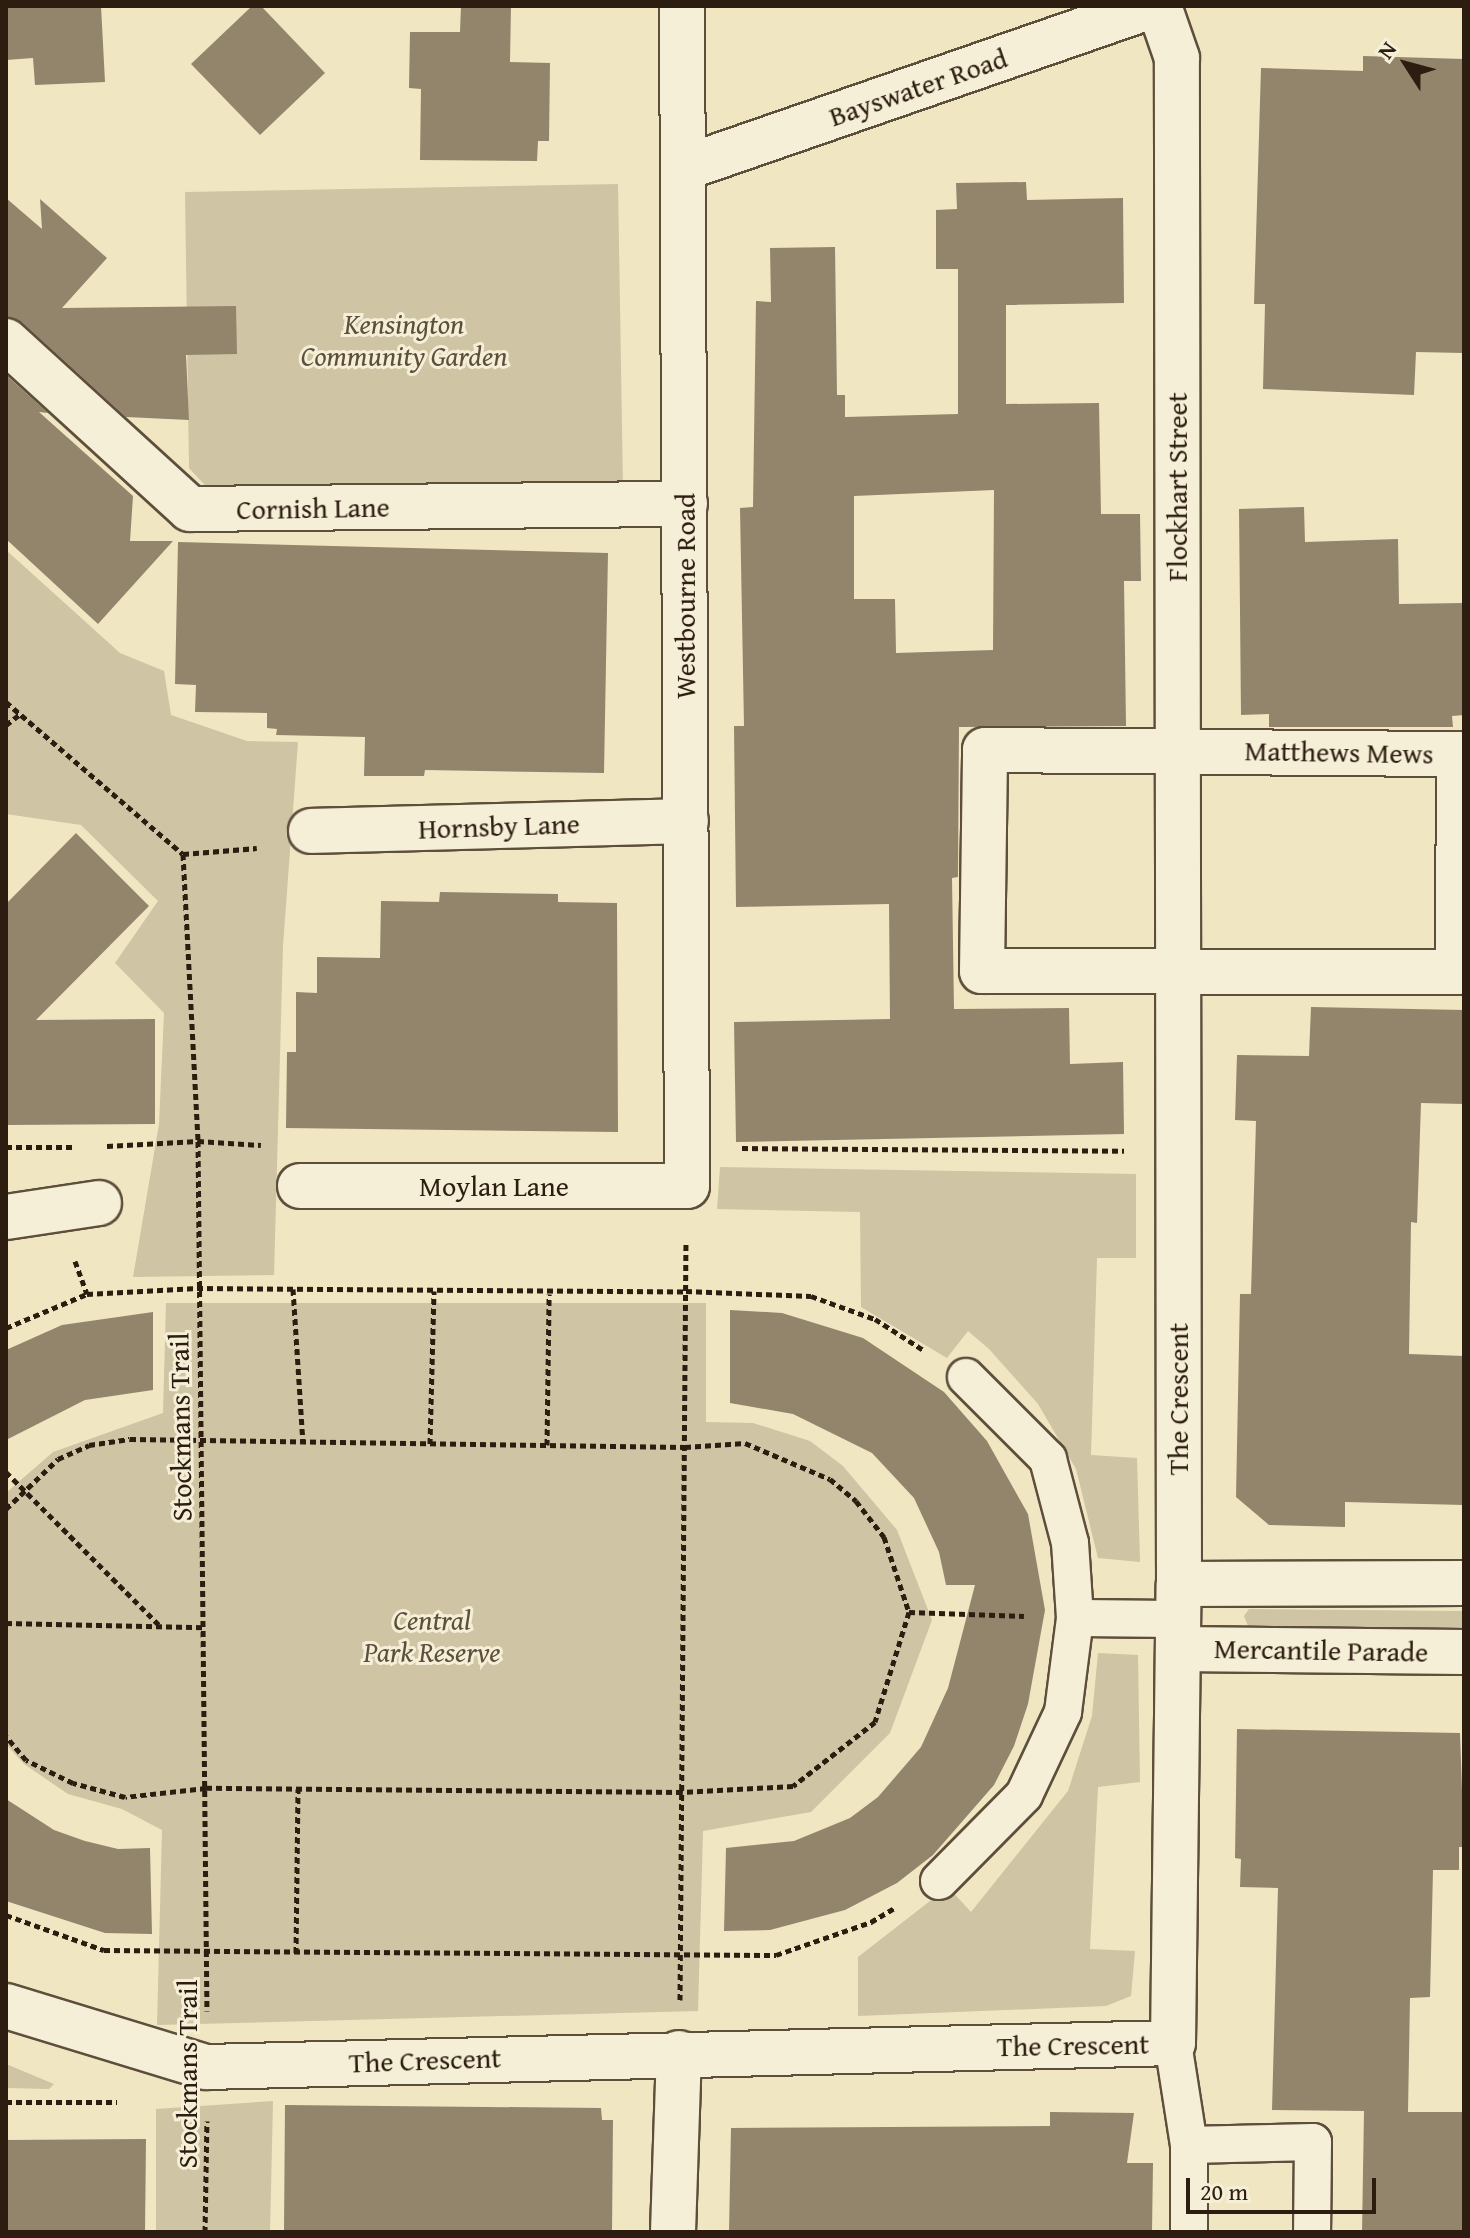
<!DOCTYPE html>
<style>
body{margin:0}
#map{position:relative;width:1470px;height:2238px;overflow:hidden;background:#f0e6c1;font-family:"Gentium Book Plus",serif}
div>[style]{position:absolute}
.green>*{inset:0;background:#cfc4a3}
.building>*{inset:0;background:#92856c}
.path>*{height:5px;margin-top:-2.5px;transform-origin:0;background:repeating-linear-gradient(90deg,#2d1c10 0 6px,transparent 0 10px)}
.roads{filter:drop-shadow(2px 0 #5e4e3c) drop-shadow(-2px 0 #5e4e3c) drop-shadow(0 2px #5e4e3c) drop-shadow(0 -2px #5e4e3c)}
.lane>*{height:36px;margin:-18px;padding:0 18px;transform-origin:18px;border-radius:18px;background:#f5efd7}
.street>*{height:44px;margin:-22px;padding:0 22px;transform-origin:22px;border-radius:22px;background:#f5efd7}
span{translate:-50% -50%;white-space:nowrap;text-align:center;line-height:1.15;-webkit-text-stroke:6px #f5efd7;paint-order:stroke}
.street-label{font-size:28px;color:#2d1c10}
.park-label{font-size:28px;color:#5e4e3c;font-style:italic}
.frame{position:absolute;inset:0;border:8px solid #2d1c10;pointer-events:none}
.north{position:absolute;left:1366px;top:24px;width:80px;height:80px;-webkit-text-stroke:6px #f5efd7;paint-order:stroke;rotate:306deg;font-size:22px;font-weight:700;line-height:32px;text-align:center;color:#2d1c10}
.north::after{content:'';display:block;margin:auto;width:28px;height:36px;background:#2d1c10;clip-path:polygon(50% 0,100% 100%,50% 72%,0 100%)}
.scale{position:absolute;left:1186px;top:2178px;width:190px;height:36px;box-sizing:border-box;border:4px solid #2d1c10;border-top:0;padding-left:10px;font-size:24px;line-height:28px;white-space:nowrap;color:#2d1c10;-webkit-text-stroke:6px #f5efd7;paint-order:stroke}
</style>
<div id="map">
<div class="green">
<i style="clip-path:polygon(618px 184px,623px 488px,215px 496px,189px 468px,185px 192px)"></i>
<i style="clip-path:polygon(6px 550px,120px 653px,164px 671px,171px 715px,247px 741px,298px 742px,283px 946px,274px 1275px,133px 1277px,159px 1124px,164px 1013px,115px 963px,158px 901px,81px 825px,6px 814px)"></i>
<i style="clip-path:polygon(720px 1167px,1136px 1174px,1136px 1258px,1097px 1258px,1091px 1455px,1137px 1458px,1140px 1562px,1098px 1558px,1076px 1469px,1038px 1404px,989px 1349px,968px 1331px,947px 1358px,861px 1307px,860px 1212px,717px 1209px)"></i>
<i style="clip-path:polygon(166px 1303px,706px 1303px,706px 1422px,753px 1423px,810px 1441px,843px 1466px,897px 1530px,932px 1620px,890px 1733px,811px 1812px,703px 1831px,698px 2011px,157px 2025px,162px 1830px,122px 1809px,68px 1794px,24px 1764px,6px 1744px,6px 1493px,53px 1452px,163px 1413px)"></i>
<i style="clip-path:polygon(1249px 1609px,1464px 1611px,1464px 1628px,1248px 1626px,1244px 1616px)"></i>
<i style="clip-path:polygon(1098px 1653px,1138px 1655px,1140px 1782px,1098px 1787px,1090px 1949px,1135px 1951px,1131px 1996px,1106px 2006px,858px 2016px,858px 1957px,948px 1887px,971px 1912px,1068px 1791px,1092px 1716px)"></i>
<i style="clip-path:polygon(6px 2064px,54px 2084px,49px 2089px,6px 2088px)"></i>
<i style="clip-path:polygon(273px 2101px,270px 2232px,156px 2232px,156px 2109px)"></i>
</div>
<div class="building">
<i style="clip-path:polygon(6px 6px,101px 6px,105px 82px,35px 85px,33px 58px,6px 60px)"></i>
<i style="clip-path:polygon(252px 6px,261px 6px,325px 73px,260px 135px,191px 64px)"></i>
<i style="clip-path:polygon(461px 6px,511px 6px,510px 62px,550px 63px,549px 141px,538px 141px,537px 161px,420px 160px,421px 89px,409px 88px,410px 32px,460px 32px)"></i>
<i style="clip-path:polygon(1363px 56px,1464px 59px,1464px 353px,1416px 352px,1414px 395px,1263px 389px,1265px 304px,1254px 304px,1261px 68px,1363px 71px)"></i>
<i style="clip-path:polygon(evenodd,1026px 182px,1027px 200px,1123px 198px,1124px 303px,1006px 305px,1006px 404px,1099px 403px,1101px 514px,1140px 514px,1141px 581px,1124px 581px,1126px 726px,959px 727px,958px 877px,952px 878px,954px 1009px,1069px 1008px,1070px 1064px,1123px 1062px,1124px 1134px,736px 1142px,734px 1022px,890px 1019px,889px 904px,736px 907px,734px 726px,744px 726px,740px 508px,753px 507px,756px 301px,771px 302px,770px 248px,835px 247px,837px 395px,845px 395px,845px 417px,958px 414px,958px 269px,936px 269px,936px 210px,957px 209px,956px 183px,1026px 182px,994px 490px,993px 650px,896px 653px,895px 599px,854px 599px,854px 496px,994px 490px)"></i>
<i style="clip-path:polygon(6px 198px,42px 229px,40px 199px,107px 258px,62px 308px,236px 306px,237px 354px,186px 355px,189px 420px,126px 417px,23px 323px,6px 317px)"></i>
<i style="clip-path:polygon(6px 375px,48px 413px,39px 412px,133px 496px,130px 541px,173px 541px,98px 624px,6px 539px)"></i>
<i style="clip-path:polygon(1304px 507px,1305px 542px,1398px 539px,1399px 604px,1464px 603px,1464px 715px,1452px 716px,1453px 727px,1269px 727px,1269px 714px,1241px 715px,1239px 509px)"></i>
<i style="clip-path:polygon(178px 542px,608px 553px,604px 773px,425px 770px,424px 776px,364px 776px,365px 737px,276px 735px,277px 729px,267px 728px,267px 713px,195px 712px,196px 685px,175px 684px)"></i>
<i style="clip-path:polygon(76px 833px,149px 906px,36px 1020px,155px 1019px,155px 1124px,6px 1125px,6px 904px)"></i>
<i style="clip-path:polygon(440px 892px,558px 894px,558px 902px,617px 903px,618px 1132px,286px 1128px,287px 1052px,296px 1052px,296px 992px,317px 993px,317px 957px,380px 958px,381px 901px,439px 902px)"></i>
<i style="clip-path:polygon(1311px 1007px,1464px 1010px,1464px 1104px,1421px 1103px,1417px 1223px,1411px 1222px,1409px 1354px,1464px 1356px,1464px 1505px,1345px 1502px,1345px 1527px,1269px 1525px,1236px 1497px,1240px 1294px,1251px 1294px,1256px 1121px,1235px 1120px,1237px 1055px,1309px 1056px)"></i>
<i style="clip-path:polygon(730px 1310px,782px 1313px,863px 1338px,944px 1392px,987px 1441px,1028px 1514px,1045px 1610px,1028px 1704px,1014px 1746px,994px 1785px,933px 1855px,897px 1883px,845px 1910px,770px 1930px,724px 1931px,726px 1848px,794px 1841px,850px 1818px,878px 1797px,921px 1747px,948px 1688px,975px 1585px,946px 1585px,939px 1552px,914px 1498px,872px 1453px,793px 1414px,730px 1403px)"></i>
<i style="clip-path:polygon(153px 1312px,153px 1390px,85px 1400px,6px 1440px,6px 1350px,62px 1325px)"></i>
<i style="clip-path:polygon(1237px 1729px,1460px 1733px,1464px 1847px,1459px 1847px,1459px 1870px,1433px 1870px,1430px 1997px,1410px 1998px,1408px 2112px,1464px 2112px,1464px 2232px,1362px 2232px,1364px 2111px,1272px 2110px,1278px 1888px,1240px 1887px,1241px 1859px,1235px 1858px)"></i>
<i style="clip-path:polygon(6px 1799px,54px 1830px,85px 1841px,118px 1849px,150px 1848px,152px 1934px,105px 1933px,6px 1901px)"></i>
<i style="clip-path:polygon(285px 2105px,601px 2108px,602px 2120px,613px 2120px,612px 2232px,284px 2232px)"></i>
<i style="clip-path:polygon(1050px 2112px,1134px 2113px,1127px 2163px,1153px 2163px,1152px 2232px,729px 2232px,731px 2128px,1050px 2126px)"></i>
<i style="clip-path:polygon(146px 2139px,145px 2232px,6px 2232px,6px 2140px)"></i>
</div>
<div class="path">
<i style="left:6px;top:702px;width:233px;rotate:40.7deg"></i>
<i style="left:183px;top:854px;width:287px;rotate:87deg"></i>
<i style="left:198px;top:1141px;width:870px;rotate:89.41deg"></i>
<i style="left:6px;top:725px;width:18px;rotate:-38deg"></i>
<i style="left:183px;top:854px;width:74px;rotate:-4.6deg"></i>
<i style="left:107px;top:1146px;width:91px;rotate:-3.1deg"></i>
<i style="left:198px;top:1141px;width:63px;rotate:3.6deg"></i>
<i style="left:6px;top:1147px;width:67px"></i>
<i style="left:742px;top:1148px;width:382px;rotate:0.4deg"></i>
<i style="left:75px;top:1261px;width:35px;rotate:70deg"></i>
<i style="left:293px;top:1289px;width:153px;rotate:86.3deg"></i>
<i style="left:6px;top:1328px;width:88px;rotate:-22.8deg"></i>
<i style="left:87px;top:1294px;width:110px;rotate:-3.1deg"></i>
<i style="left:197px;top:1288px;width:489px;rotate:0.4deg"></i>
<i style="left:686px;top:1291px;width:125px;rotate:2.3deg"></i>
<i style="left:811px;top:1296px;width:68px;rotate:19.8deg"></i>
<i style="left:875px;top:1319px;width:59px;rotate:32.6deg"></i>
<i style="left:430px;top:1444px;width:153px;rotate:-88.5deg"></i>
<i style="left:547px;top:1445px;width:151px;rotate:-89.2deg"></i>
<i style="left:6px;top:1472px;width:219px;rotate:45deg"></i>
<i style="left:6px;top:1509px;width:72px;rotate:-43.9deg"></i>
<i style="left:58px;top:1459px;width:34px;rotate:-24deg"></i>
<i style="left:89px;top:1445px;width:41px;rotate:-8.3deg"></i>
<i style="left:130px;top:1439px;width:555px;rotate:0.83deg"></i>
<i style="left:685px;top:1447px;width:60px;rotate:-3.8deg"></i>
<i style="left:745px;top:1443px;width:92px;rotate:23deg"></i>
<i style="left:830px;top:1479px;width:34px;rotate:40deg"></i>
<i style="left:856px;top:1501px;width:46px;rotate:52.1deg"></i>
<i style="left:884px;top:1537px;width:79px;rotate:71.6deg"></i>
<i style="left:909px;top:1612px;width:115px;rotate:107.2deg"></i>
<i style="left:875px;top:1722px;width:104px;rotate:142deg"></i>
<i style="left:793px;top:1786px;width:111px;rotate:176.9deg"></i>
<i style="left:682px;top:1792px;width:476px;rotate:-179.5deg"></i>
<i style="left:206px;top:1788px;width:81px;rotate:173.7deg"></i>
<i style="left:125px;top:1797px;width:54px;rotate:-164.9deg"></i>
<i style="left:73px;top:1783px;width:52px;rotate:-153.9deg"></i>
<i style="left:26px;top:1760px;width:31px;rotate:-130deg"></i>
<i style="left:909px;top:1612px;width:115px;rotate:2deg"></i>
<i style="left:6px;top:1623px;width:198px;rotate:1.2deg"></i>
<i style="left:6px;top:1915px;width:104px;rotate:19.7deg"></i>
<i style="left:104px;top:1950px;width:672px;rotate:0.43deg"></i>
<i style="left:776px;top:1955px;width:101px;rotate:-19.2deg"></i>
<i style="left:871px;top:1922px;width:29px;rotate:-31deg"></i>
<i style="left:296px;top:1953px;width:164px;rotate:-89.3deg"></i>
<i style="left:680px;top:2000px;width:758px;rotate:-89.55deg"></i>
<i style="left:6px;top:2102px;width:111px"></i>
<i style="left:205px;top:2232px;width:111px;rotate:-89deg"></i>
</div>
<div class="roads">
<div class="lane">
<i style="left:1075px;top:1618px;width:104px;rotate:0.6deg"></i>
<i style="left:939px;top:1881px;width:121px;rotate:-45.3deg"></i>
<i style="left:1024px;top:1795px;width:92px;rotate:-64.8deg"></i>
<i style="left:1063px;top:1712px;width:95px;rotate:-82.7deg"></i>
<i style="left:1075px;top:1618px;width:75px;rotate:-93.8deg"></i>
<i style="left:1070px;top:1543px;width:87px;rotate:-104.7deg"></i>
<i style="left:1048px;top:1459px;width:116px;rotate:-135deg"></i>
<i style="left:1173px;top:2043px;width:103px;rotate:81.1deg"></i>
<i style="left:1189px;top:2145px;width:87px;rotate:90deg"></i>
<i style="left:1189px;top:2145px;width:124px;rotate:-1.4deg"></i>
<i style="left:1313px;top:2142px;width:90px;rotate:90.6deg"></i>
</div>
<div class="street">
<i style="left:684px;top:168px;width:495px;rotate:-19.1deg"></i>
<i style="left:6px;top:341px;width:249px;rotate:42.4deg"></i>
<i style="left:190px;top:509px;width:495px;rotate:-0.6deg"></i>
<i style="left:985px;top:750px;width:474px;rotate:0.5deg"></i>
<i style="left:1459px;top:754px;width:218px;rotate:90.3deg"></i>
<i style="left:1458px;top:972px;width:476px;rotate:-179.9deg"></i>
<i style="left:982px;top:971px;width:221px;rotate:-89.2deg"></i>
<i style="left:311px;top:831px;width:375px;rotate:-1.5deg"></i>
<i style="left:300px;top:1186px;width:387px"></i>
<i style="left:687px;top:1186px;width:1180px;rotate:-90.24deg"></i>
<i style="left:6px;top:1217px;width:94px;rotate:-8.6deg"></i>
<i style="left:1179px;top:1584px;width:285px;rotate:-0.2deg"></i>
<i style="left:1178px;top:1649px;width:286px;rotate:0.6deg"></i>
<i style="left:6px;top:2006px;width:209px;rotate:17deg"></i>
<i style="left:206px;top:2067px;width:967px;rotate:-1.42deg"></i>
<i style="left:1173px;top:2043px;width:459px;rotate:-89.3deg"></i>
<i style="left:1179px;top:1584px;width:1526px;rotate:-90.08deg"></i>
<i style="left:1177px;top:58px;width:55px;rotate:-109.1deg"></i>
<i style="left:673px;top:2232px;width:179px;rotate:-88.1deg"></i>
</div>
</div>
<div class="street-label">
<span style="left:918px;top:87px;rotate:-19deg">Bayswater Road</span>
<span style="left:1177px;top:487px;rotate:-90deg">Flockhart Street</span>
<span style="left:313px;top:508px;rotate:-1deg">Cornish Lane</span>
<span style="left:685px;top:596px;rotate:-90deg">Westbourne Road</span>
<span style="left:1339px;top:752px;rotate:1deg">Matthews Mews</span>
<span style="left:499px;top:826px;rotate:-2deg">Hornsby Lane</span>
<span style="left:494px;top:1186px">Moylan Lane</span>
<span style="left:1178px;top:1399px;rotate:-90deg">The Crescent</span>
<span style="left:180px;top:1427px;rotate:-91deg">Stockmans Trail</span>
<span style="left:1321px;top:1650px;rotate:1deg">Mercantile Parade</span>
<span style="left:1073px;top:2045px;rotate:-1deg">The Crescent</span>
<span style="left:425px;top:2060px;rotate:-2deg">The Crescent</span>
<span style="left:187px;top:2074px;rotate:-90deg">Stockmans Trail</span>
</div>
<div class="park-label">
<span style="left:404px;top:340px">Kensington<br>Community Garden</span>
<span style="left:432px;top:1636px">Central<br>Park Reserve</span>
</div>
<div class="frame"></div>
<div class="north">N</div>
<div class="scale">20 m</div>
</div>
